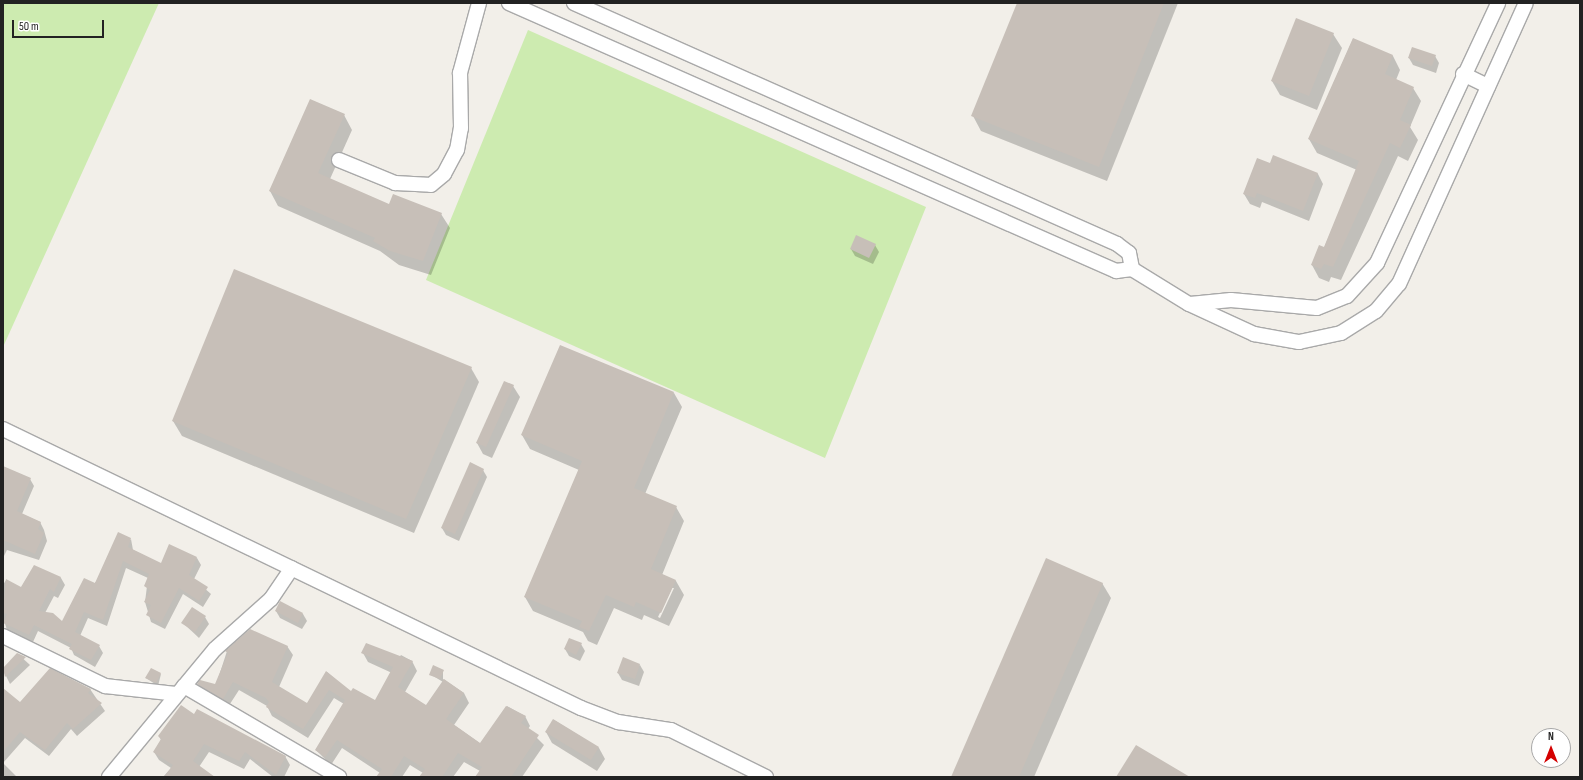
<!DOCTYPE html>
<style>
body{margin:0}
#map{position:relative;width:1583px;height:780px;overflow:hidden;background:#f2efe9;font-family:"Sofia Sans Condensed",sans-serif}
div>[style]{position:absolute}
.grass>*{inset:0;background:#cdebb0}
.shadow>*{inset:0;background:#0003}
.building>*{inset:0;background:#c7bfb8}
.roads{filter:drop-shadow(1px 0 #a9a9a9) drop-shadow(-1px 0 #a9a9a9) drop-shadow(0 1px #a9a9a9) drop-shadow(0 -1px #a9a9a9)}
.minor>*{height:14px;margin:-7px;padding:0 7px;transform-origin:7px;border-radius:7px;background:#fff}
span{translate:-50% -50%;white-space:nowrap;text-align:center;line-height:1.15;-webkit-text-stroke:3px #fff;paint-order:stroke}
.frame{position:absolute;inset:0;border:4px solid #222;pointer-events:none}
.north{position:absolute;left:1531px;top:728px;width:40px;height:40px;box-sizing:border-box;background:#fff;border:1px solid #a7a7a7;border-radius:50%;rotate:0deg;font-size:11px;font-weight:700;line-height:16px;text-align:center;color:#222}
.north::after{content:'';display:block;margin:auto;width:14px;height:18px;background:#d40000;clip-path:polygon(50% 0,100% 100%,50% 72%,0 100%)}
.scale{position:absolute;left:12px;top:20px;width:92px;height:18px;box-sizing:border-box;border:2px solid #222;border-top:0;padding-left:5px;font-size:12px;line-height:14px;white-space:nowrap;color:#222;-webkit-text-stroke:3px #fff;paint-order:stroke}
</style>
<div id="map">
<div class="grass">
<i style="clip-path:polygon(3px 3px,159px 3px,3px 347px)"></i>
<i style="clip-path:polygon(528px 30px,926px 207px,825px 458px,426px 280px)"></i>
</div>
<div class="shadow">
<i style="clip-path:polygon(1018px 3px,1178px 3px,1107px 181px,981px 131px,973px 116px)"></i>
<i style="clip-path:polygon(1333px 34px,1342px 48px,1317px 110px,1280px 95px,1272px 81px)"></i>
<i style="clip-path:polygon(1353px 39px,1393px 56px,1400px 70px,1396px 80px,1413px 88px,1421px 101px,1410px 127px,1418px 140px,1408px 161px,1398px 156px,1341px 280px,1331px 277px,1329px 282px,1319px 278px,1312px 265px,1324px 248px,1357px 170px,1317px 153px,1309px 139px)"></i>
<i style="clip-path:polygon(1435px 56px,1439px 63px,1436px 73px,1413px 65px,1409px 58px)"></i>
<i style="clip-path:polygon(344px 115px,352px 130px,330px 179px,389px 205px,441px 214px,450px 228px,431px 275px,399px 265px,380px 251px,278px 206px,270px 191px)"></i>
<i style="clip-path:polygon(1271px 164px,1318px 174px,1323px 184px,1309px 221px,1262px 202px,1260px 208px,1250px 204px,1244px 194px)"></i>
<i style="clip-path:polygon(875px 245px,879px 252px,873px 264px,855px 256px,851px 249px)"></i>
<i style="clip-path:polygon(471px 368px,479px 382px,414px 533px,182px 436px,173px 421px)"></i>
<i style="clip-path:polygon(513px 386px,520px 397px,492px 458px,483px 454px,477px 443px)"></i>
<i style="clip-path:polygon(evenodd,674px 393px,682px 407px,645px 494px,676px 507px,684px 521px,662px 575px,676px 581px,684px 595px,669px 626px,644px 615px,642px 620px,614px 608px,597px 645px,588px 641px,583px 632px,533px 611px,525px 597px,579px 470px,530px 449px,522px 435px,674px 393px,672px 588px,674px 588px,660px 618px,658px 617px,672px 588px)"></i>
<i style="clip-path:polygon(3px 468px,30px 479px,34px 486px,22px 514px,40px 522px,44px 530px,47px 541px,39px 560px,7px 550px,3px 558px)"></i>
<i style="clip-path:polygon(483px 470px,487px 477px,459px 541px,446px 535px,442px 528px)"></i>
<i style="clip-path:polygon(131px 539px,133px 550px,161px 564px,197px 558px,201px 565px,194px 579px,211px 594px,203px 607px,183px 594px,165px 629px,151px 622px,145px 602px,148px 578px,126px 568px,107px 626px,88px 618px,80px 636px,99px 646px,103px 653px,95px 667px,74px 655px,71px 648px,38px 631px,33px 642px,7px 630px,3px 617px,3px 585px,6px 580px,21px 588px,34px 567px,61px 578px,65px 585px,58px 598px,54px 596px,45px 613px,62px 623px)"></i>
<i style="clip-path:polygon(1102px 583px,1111px 598px,1034px 777px,953px 777px)"></i>
<i style="clip-path:polygon(276px 611px,303px 614px,307px 621px,302px 629px,280px 618px)"></i>
<i style="clip-path:polygon(205px 617px,209px 624px,199px 638px,183px 623px)"></i>
<i style="clip-path:polygon(581px 644px,585px 651px,580px 661px,569px 656px,565px 649px)"></i>
<i style="clip-path:polygon(287px 646px,293px 655px,279px 687px,307px 704px,327px 672px,351px 693px,376px 701px,392px 673px,368px 662px,363px 653px,398px 659px,401px 655px,412px 661px,417px 671px,405px 692px,426px 706px,443px 682px,430px 674px,443px 670px,443px 679px,464px 693px,469px 703px,454px 725px,481px 744px,507px 706px,525px 716px,530px 726px,528px 729px,544px 745px,522px 777px,476px 777px,480px 771px,464px 762px,453px 777px,421px 777px,423px 773px,410px 765px,402px 777px,378px 777px,380px 773px,342px 748px,331px 765px,316px 750px,344px 704px,334px 698px,308px 738px,272px 716px,267px 706px,239px 690px,228px 707px,204px 693px,198px 684px,216px 685px,227px 651px)"></i>
<i style="clip-path:polygon(18px 654px,30px 665px,10px 684px,3px 670px)"></i>
<i style="clip-path:polygon(640px 665px,644px 672px,639px 686px,622px 680px,618px 673px)"></i>
<i style="clip-path:polygon(161px 674px,158px 686px,146px 678px)"></i>
<i style="clip-path:polygon(3px 689px,21px 704px,90px 689px,105px 711px,77px 736px,71px 729px,49px 756px,25px 738px,3px 763px,17px 777px,3px 777px)"></i>
<i style="clip-path:polygon(194px 716px,285px 756px,290px 765px,284px 777px,273px 777px,250px 759px,244px 769px,209px 752px,199px 767px,214px 777px,163px 777px,171px 768px,159px 760px,154px 752px,161px 740px,159px 736px)"></i>
<i style="clip-path:polygon(554px 720px,599px 748px,605px 759px,597px 771px,552px 743px,546px 732px)"></i>
</div>
<div class="building">
<i style="clip-path:polygon(1017px 3px,1164px 3px,1099px 167px,971px 116px)"></i>
<i style="clip-path:polygon(1296px 18px,1334px 33px,1309px 96px,1271px 81px)"></i>
<i style="clip-path:polygon(1353px 38px,1393px 55px,1385px 74px,1414px 87px,1400px 120px,1411px 125px,1400px 148px,1390px 143px,1333px 267px,1324px 264px,1321px 269px,1311px 265px,1319px 245px,1324px 247px,1359px 161px,1308px 139px)"></i>
<i style="clip-path:polygon(1412px 47px,1436px 55px,1432px 66px,1408px 58px)"></i>
<i style="clip-path:polygon(310px 99px,345px 114px,318px 173px,389px 204px,393px 194px,442px 213px,423px 261px,390px 251px,373px 241px,375px 238px,269px 191px)"></i>
<i style="clip-path:polygon(1273px 155px,1318px 173px,1303px 211px,1257px 193px,1255px 198px,1243px 194px,1257px 158px,1270px 163px)"></i>
<i style="clip-path:polygon(856px 235px,876px 244px,869px 258px,850px 249px)"></i>
<i style="clip-path:polygon(234px 269px,472px 367px,406px 519px,172px 421px)"></i>
<i style="clip-path:polygon(560px 345px,674px 392px,634px 488px,677px 506px,651px 569px,676px 580px,661px 613px,636px 602px,634px 607px,606px 595px,589px 631px,579px 627px,582px 621px,524px 597px,582px 461px,521px 435px)"></i>
<i style="clip-path:polygon(504px 381px,514px 385px,486px 447px,476px 443px)"></i>
<i style="clip-path:polygon(470px 462px,484px 469px,455px 534px,441px 528px)"></i>
<i style="clip-path:polygon(3px 466px,31px 478px,17px 511px,41px 522px,38px 529px,44px 533px,35px 554px,3px 540px)"></i>
<i style="clip-path:polygon(118px 532px,131px 538px,128px 547px,161px 563px,169px 544px,197px 557px,189px 575px,208px 587px,199px 601px,179px 588px,161px 623px,146px 615px,151px 605px,144px 602px,150px 590px,144px 586px,149px 574px,123px 561px,103px 620px,84px 612px,75px 632px,100px 645px,91px 660px,69px 649px,72px 644px,34px 625px,29px 635px,3px 623px,7px 614px,3px 613px,6px 579px,21px 587px,34px 565px,61px 577px,54px 592px,50px 589px,39px 611px,53px 613px,62px 621px,84px 578px,95px 583px)"></i>
<i style="clip-path:polygon(1046px 558px,1103px 583px,1019px 777px,951px 777px)"></i>
<i style="clip-path:polygon(280px 601px,303px 613px,298px 623px,275px 611px)"></i>
<i style="clip-path:polygon(192px 607px,206px 616px,195px 632px,181px 623px)"></i>
<i style="clip-path:polygon(250px 629px,288px 646px,272px 682px,307px 703px,326px 671px,351px 691px,353px 688px,375px 700px,393px 667px,361px 653px,366px 643px,413px 661px,398px 687px,426px 705px,444px 679px,464px 693px,446px 719px,480px 743px,506px 706px,526px 716px,521px 723px,539px 735px,511px 777px,475px 777px,482px 767px,458px 753px,442px 777px,419px 777px,425px 769px,404px 756px,391px 777px,376px 777px,382px 769px,337px 740px,325px 757px,315px 750px,345px 700px,329px 690px,303px 729px,266px 707px,269px 702px,266px 698px,233px 682px,223px 699px,197px 684px,200px 680px,215px 684px,228px 653px,225px 651px)"></i>
<i style="clip-path:polygon(569px 638px,582px 643px,576px 655px,564px 649px)"></i>
<i style="clip-path:polygon(17px 653px,26px 657px,5px 677px,3px 668px)"></i>
<i style="clip-path:polygon(623px 657px,640px 664px,635px 679px,617px 673px)"></i>
<i style="clip-path:polygon(433px 665px,444px 670px,440px 679px,429px 675px)"></i>
<i style="clip-path:polygon(50px 668px,91px 689px,88px 693px,102px 703px,73px 729px,67px 723px,45px 750px,20px 732px,3px 752px,3px 688px,20px 702px)"></i>
<i style="clip-path:polygon(151px 668px,161px 673px,156px 683px,145px 678px)"></i>
<i style="clip-path:polygon(181px 705px,194px 714px,197px 709px,286px 756px,276px 775px,245px 752px,239px 761px,204px 744px,193px 761px,215px 777px,164px 777px,173px 765px,153px 752px,161px 739px,158px 736px)"></i>
<i style="clip-path:polygon(553px 719px,599px 747px,591px 760px,545px 732px)"></i>
<i style="clip-path:polygon(1136px 745px,1190px 777px,1116px 777px)"></i>
</div>
<div class="roads">
<div class="minor">
<i style="left:509px;top:3px;width:664px;rotate:23.82deg"></i>
<i style="left:1116px;top:271px;width:16px;rotate:-7deg"></i>
<i style="left:1132px;top:269px;width:67px;rotate:31.6deg"></i>
<i style="left:1189px;top:304px;width:72px;rotate:24.8deg"></i>
<i style="left:1254px;top:334px;width:46px;rotate:10.1deg"></i>
<i style="left:1299px;top:342px;width:43px;rotate:-12.1deg"></i>
<i style="left:1341px;top:333px;width:41px;rotate:-32.2deg"></i>
<i style="left:1376px;top:311px;width:35px;rotate:-50deg"></i>
<i style="left:1399px;top:284px;width:308px;rotate:-65.7deg"></i>
<i style="left:574px;top:3px;width:594px;rotate:23.93deg"></i>
<i style="left:1117px;top:244px;width:15px;rotate:37deg"></i>
<i style="left:1129px;top:253px;width:16px;rotate:79deg"></i>
<i style="left:1463px;top:74px;width:28px;rotate:26deg"></i>
<i style="left:339px;top:160px;width:61px;rotate:22.3deg"></i>
<i style="left:395px;top:183px;width:36px;rotate:3deg"></i>
<i style="left:431px;top:185px;width:17px;rotate:-40deg"></i>
<i style="left:444px;top:174px;width:27px;rotate:-62deg"></i>
<i style="left:457px;top:150px;width:22px;rotate:-80deg"></i>
<i style="left:461px;top:128px;width:55px;rotate:-91deg"></i>
<i style="left:460px;top:73px;width:73px;rotate:-74.8deg"></i>
<i style="left:1190px;top:304px;width:41px;rotate:-5.6deg"></i>
<i style="left:1231px;top:300px;width:86px;rotate:5.3deg"></i>
<i style="left:1317px;top:308px;width:32px;rotate:-22deg"></i>
<i style="left:1347px;top:296px;width:45px;rotate:-47.7deg"></i>
<i style="left:1377px;top:263px;width:287px;rotate:-65deg"></i>
<i style="left:3px;top:429px;width:642px;rotate:25.77deg"></i>
<i style="left:581px;top:708px;width:40px;rotate:21deg"></i>
<i style="left:618px;top:722px;width:54px;rotate:8.6deg"></i>
<i style="left:671px;top:730px;width:106px;rotate:26.3deg"></i>
<i style="left:3px;top:636px;width:114px;rotate:26.1deg"></i>
<i style="left:105px;top:686px;width:71px;rotate:6.4deg"></i>
<i style="left:184px;top:686px;width:180px;rotate:30.4deg"></i>
<i style="left:109px;top:777px;width:166px;rotate:-50.4deg"></i>
<i style="left:215px;top:649px;width:75px;rotate:-41.8deg"></i>
<i style="left:271px;top:599px;width:37px;rotate:-56deg"></i>
</div>
</div>
<div class="frame"></div>
<div class="north">N</div>
<div class="scale">50 m</div>
</div>
